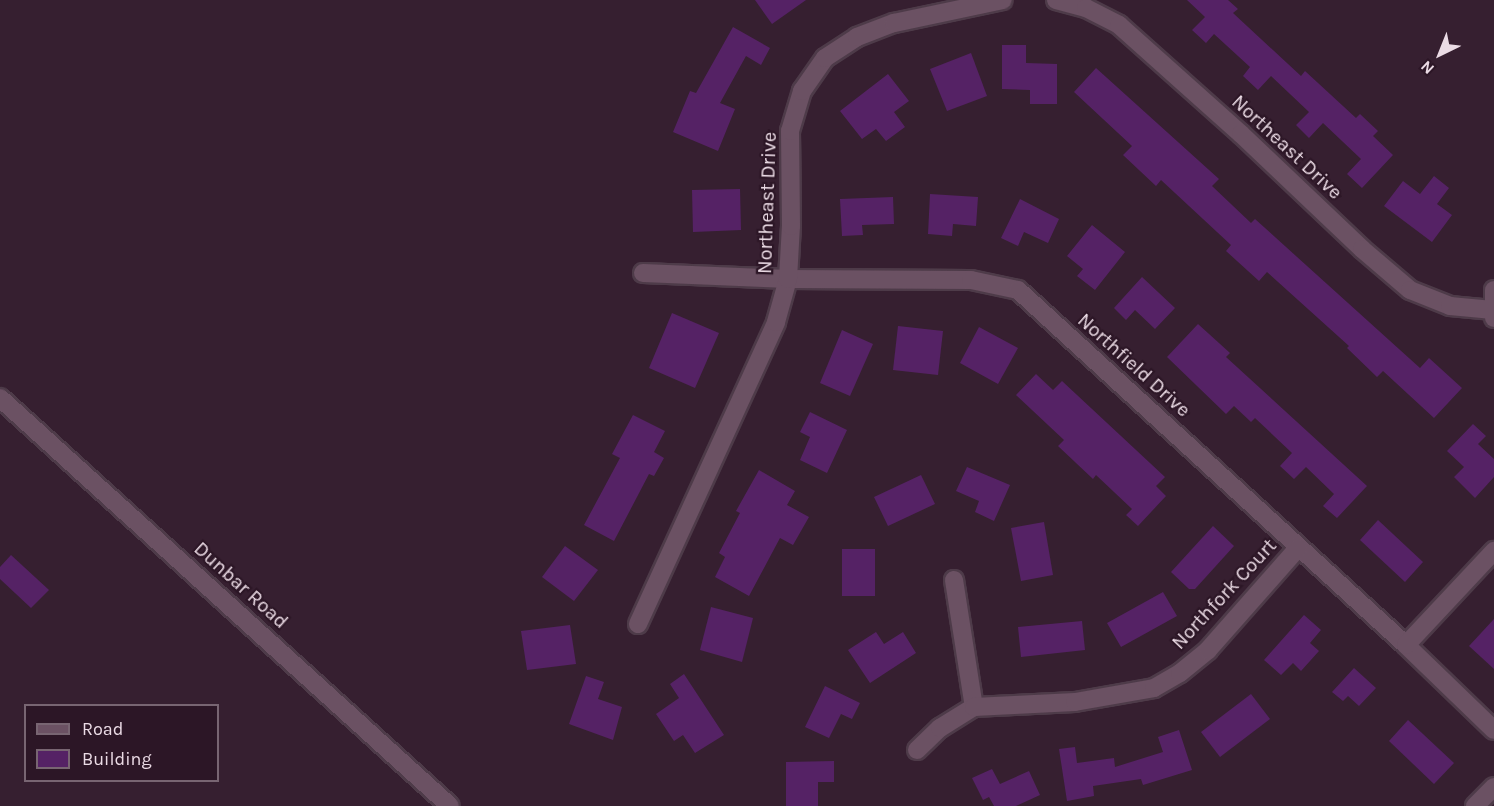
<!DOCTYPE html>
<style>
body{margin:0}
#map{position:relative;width:1494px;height:806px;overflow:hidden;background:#361f30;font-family:Karla,sans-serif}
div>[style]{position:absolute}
.building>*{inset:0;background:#552265}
.roads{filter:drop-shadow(2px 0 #4e3b49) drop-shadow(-2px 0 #4e3b49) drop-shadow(0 2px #4e3b49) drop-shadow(0 -2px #4e3b49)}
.minor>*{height:18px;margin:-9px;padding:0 9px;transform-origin:9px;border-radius:9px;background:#6b5163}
span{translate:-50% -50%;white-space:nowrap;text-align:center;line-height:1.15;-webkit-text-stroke:4.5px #2c1626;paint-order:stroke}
.street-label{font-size:20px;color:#ebdbe5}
.legend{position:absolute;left:24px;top:704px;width:195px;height:78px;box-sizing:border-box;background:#2c1626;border:2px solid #786572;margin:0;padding:8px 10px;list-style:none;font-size:18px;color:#ebdbe5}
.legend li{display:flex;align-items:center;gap:12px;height:30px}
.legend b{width:30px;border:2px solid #786572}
.north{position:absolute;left:1410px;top:24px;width:60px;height:60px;-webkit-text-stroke:4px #2c1626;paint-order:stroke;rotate:223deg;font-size:16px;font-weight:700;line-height:24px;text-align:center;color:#ebdbe5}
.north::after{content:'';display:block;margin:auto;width:21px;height:27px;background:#ebdbe5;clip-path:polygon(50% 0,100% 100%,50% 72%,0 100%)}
</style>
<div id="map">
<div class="building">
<i style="clip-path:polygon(755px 0,806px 0,772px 24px)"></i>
<i style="clip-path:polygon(1187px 0,1228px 0,1238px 9px,1233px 13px,1301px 76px,1305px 71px,1356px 118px,1360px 114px,1378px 131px,1373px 136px,1393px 155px,1362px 188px,1347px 174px,1361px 159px,1323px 123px,1309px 138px,1296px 125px,1309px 112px,1271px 76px,1258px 90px,1243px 76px,1250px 67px,1214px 34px,1206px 43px,1192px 30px,1205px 17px)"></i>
<i style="clip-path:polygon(733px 27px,770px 48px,761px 65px,746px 56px,720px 103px,735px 109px,718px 151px,673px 132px,690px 91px,696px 93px)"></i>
<i style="clip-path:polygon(1002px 45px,1026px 45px,1026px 63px,1057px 64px,1057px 104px,1030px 104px,1030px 90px,1002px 89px)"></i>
<i style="clip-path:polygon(971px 53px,987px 96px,947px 111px,930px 69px)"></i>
<i style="clip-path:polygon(1096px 68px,1219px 179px,1212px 186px,1251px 223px,1255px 219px,1420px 368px,1429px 358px,1462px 388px,1434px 418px,1383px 371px,1377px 377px,1347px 348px,1349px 346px,1267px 272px,1259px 281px,1226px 251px,1231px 245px,1161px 180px,1156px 186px,1123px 155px,1132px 146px,1074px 92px)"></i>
<i style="clip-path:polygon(888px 74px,909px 101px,894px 112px,905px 127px,886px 141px,876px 129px,862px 139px,840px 111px)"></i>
<i style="clip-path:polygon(1434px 176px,1449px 188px,1437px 204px,1452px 215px,1432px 242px,1384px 206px,1403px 181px,1420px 194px)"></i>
<i style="clip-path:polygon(740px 189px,741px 230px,693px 232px,692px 190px)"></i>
<i style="clip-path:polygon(930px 194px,978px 197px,976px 226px,953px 224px,952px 236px,928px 234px)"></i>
<i style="clip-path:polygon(893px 197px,894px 224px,862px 225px,863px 235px,842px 236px,840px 199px)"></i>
<i style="clip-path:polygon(1020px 199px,1059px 219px,1048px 243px,1024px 232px,1018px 246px,1001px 238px)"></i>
<i style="clip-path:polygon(1092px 225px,1125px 252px,1095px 290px,1077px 276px,1083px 269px,1067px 256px)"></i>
<i style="clip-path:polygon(1142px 277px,1175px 308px,1155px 329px,1135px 310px,1126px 320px,1114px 308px)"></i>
<i style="clip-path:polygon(672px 313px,719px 333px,695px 388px,649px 368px)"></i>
<i style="clip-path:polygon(1198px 324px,1230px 353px,1226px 357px,1367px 486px,1337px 518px,1323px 506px,1334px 494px,1306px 467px,1294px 479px,1280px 466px,1292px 453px,1255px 418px,1251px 422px,1234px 406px,1226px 414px,1167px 357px)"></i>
<i style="clip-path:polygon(898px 326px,943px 331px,938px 375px,893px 370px)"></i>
<i style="clip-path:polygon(979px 327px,1018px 348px,998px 384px,960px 363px)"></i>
<i style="clip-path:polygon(842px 330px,873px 344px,850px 396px,820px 383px)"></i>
<i style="clip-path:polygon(1036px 374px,1053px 390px,1062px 381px,1165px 477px,1156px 486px,1166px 496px,1138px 526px,1126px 515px,1132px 509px,1096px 475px,1093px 479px,1058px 446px,1064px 440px,1016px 395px)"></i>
<i style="clip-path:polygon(810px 412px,847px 430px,827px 473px,800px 460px,810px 437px,800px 432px)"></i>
<i style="clip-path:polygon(633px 415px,665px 431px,654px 452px,664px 458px,654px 476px,649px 474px,614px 541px,584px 525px,620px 458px,612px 454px)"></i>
<i style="clip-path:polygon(1473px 424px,1486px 436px,1478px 444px,1494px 459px,1494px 477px,1475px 498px,1454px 477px,1464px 467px,1447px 451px)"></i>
<i style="clip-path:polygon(967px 467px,1010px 485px,994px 521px,975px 512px,979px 501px,956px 491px)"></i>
<i style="clip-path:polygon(759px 470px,795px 491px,787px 505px,809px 517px,793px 545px,780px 538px,749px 596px,715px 577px,725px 557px,719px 553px,740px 513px,736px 511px)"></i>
<i style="clip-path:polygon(921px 475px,935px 504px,888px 526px,874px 497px)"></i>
<i style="clip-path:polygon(1378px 520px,1423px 562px,1405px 582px,1360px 540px)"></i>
<i style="clip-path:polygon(1044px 522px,1053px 575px,1021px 581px,1011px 528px)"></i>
<i style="clip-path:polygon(1213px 526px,1234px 546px,1195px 589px,1189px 589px,1171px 572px)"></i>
<i style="clip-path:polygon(565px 546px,598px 570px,574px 601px,542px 577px)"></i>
<i style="clip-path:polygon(842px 549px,875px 549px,875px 596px,842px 596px)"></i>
<i style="clip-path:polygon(11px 555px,49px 590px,31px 608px,0 579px,0 567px)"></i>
<i style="clip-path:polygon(1163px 592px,1177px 616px,1121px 647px,1107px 623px)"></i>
<i style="clip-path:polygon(711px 607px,753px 618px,742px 662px,700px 650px)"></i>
<i style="clip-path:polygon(1304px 615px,1321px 630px,1310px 643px,1319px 651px,1301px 671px,1293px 663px,1281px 675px,1264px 660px)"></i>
<i style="clip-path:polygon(1494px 619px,1494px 669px,1469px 646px)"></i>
<i style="clip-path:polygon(1082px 621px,1085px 650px,1021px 657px,1018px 627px)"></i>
<i style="clip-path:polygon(570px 625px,576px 664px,527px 670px,521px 631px)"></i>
<i style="clip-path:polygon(876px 632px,884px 644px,903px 632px,916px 653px,870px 683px,848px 650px)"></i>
<i style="clip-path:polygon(1354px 668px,1376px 688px,1359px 706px,1348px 696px,1343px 701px,1332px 692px)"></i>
<i style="clip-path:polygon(684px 674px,724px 735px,695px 753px,683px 735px,674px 741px,656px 714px,679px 698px,670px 684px)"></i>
<i style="clip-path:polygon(586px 676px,604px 682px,598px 699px,622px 707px,613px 740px,569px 724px)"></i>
<i style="clip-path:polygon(825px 686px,860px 703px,852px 719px,841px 714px,829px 738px,805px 727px)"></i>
<i style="clip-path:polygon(1251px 694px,1270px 719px,1220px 757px,1201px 732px)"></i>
<i style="clip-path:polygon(1408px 720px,1454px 763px,1434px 784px,1389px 741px)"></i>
<i style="clip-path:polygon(1179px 730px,1192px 770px,1143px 785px,1141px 779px,1093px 786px,1094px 796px,1067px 801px,1059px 749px,1075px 747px,1077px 763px,1114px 758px,1115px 767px,1163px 752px,1158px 737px)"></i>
<i style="clip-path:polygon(834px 761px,834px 782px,818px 782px,818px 806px,786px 806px,786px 762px)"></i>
<i style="clip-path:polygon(992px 769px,1000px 784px,1029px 771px,1040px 795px,1016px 806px,994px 806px,989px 797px,983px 800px,972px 778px)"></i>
</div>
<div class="roads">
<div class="minor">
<i style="left:1056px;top:0;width:31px;rotate:15deg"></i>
<i style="left:1086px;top:8px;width:37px;rotate:27deg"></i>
<i style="left:1119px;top:25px;width:164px;rotate:41.8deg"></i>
<i style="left:1241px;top:134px;width:167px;rotate:43.5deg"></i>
<i style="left:1362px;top:249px;width:63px;rotate:40.5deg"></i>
<i style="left:1410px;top:290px;width:43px;rotate:21.8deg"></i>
<i style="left:1450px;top:306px;width:43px;rotate:5.3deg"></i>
<i style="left:643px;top:273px;width:145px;rotate:2.4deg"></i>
<i style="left:788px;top:279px;width:183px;rotate:0.3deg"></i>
<i style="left:971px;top:280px;width:48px;rotate:12deg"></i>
<i style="left:1018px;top:290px;width:526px;rotate:42.46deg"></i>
<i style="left:1406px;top:645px;width:122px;rotate:44deg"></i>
<i style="left:1494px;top:290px;width:28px;rotate:90deg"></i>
<i style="left:0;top:398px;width:607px;rotate:42.2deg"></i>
<i style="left:954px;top:580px;width:129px;rotate:81.1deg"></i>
<i style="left:638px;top:624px;width:332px;rotate:-65.4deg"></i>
<i style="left:776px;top:322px;width:45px;rotate:-74.4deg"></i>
<i style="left:788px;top:279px;width:53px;rotate:-86.8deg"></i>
<i style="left:791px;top:226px;width:95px;rotate:-90.6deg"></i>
<i style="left:790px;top:131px;width:42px;rotate:-73.3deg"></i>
<i style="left:802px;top:91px;width:40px;rotate:-55.1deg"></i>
<i style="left:825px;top:58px;width:38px;rotate:-33deg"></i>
<i style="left:857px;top:37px;width:40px;rotate:-21deg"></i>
<i style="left:894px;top:23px;width:111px;rotate:-11.9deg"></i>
<i style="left:1406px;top:645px;width:129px;rotate:-46.9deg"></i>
<i style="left:917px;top:750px;width:32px;rotate:-44deg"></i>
<i style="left:940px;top:728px;width:40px;rotate:-32deg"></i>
<i style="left:974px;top:707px;width:101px;rotate:-2.8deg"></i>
<i style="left:1075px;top:702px;width:80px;rotate:-10deg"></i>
<i style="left:1154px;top:688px;width:30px;rotate:-30deg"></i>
<i style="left:1180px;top:673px;width:36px;rotate:-39deg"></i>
<i style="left:1208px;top:650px;width:136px;rotate:-48.6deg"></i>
<i style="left:1475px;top:806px;width:27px;rotate:-45deg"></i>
</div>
</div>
<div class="street-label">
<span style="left:1287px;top:147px;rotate:43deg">Northeast Drive</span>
<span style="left:767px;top:203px;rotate:-88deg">Northeast Drive</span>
<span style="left:1134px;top:365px;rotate:42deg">Northfield Drive</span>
<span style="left:241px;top:585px;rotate:42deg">Dunbar Road</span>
<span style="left:1224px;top:594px;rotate:-47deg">Northfork Court</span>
</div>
<ul class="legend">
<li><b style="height:8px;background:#6b5163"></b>Road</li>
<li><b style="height:16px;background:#552265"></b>Building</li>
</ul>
<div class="north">N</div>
</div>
